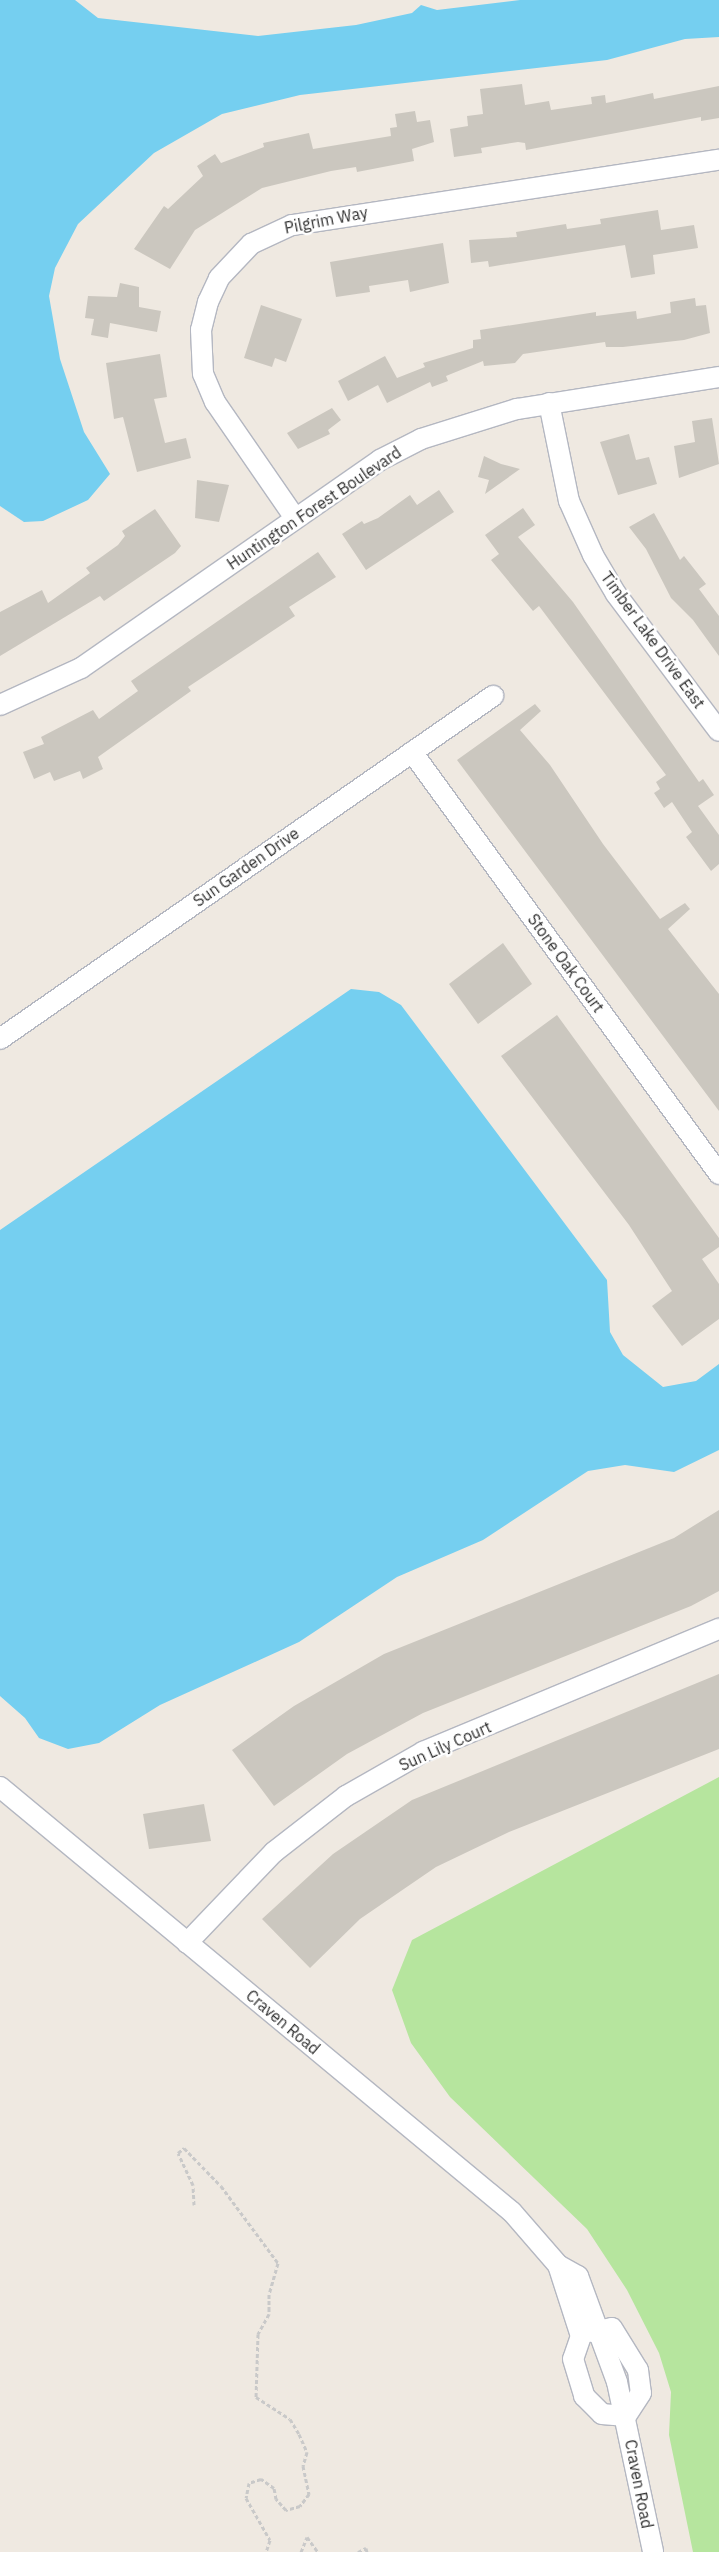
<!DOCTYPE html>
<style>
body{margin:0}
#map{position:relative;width:719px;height:2552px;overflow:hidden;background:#efe9e1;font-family:"IBM Plex Sans",sans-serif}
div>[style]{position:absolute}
.green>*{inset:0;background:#b6e59e}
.water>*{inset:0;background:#75cff0}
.building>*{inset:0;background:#cbc7bf}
.path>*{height:3px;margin-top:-1.5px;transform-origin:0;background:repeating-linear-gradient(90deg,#c9c9c9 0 4px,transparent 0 6.5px)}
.roads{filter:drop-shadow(1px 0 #b4b7c1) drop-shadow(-1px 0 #b4b7c1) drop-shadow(0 1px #b4b7c1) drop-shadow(0 -1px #b4b7c1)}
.street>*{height:20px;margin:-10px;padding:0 10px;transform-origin:10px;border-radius:10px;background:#fff}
span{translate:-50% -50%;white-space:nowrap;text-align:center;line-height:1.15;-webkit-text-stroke:5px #fff;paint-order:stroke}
.street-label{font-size:16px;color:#2e2e2e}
</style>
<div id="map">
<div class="green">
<i style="clip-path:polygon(719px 1777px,719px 2552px,693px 2552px,669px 2435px,671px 2392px,659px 2353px,627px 2290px,587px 2229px,450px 2097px,411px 2043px,392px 1990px,412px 1940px)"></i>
</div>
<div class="water">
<i style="clip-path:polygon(0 0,75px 0,98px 18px,258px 36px,356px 25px,412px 13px,421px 5px,437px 10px,520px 0,719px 0,719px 37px,685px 39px,607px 60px,300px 95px,222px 114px,154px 153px,78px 224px,55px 268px,49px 296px,60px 359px,84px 432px,110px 474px,88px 500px,43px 521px,24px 522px,0 506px)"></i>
<i style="clip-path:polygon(351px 989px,379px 992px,401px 1005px,607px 1280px,610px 1332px,623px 1355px,663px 1387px,696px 1381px,719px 1364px,719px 1450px,674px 1472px,625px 1465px,588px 1471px,483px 1540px,397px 1577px,299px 1642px,160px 1705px,99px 1743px,68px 1749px,39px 1738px,25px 1718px,0 1696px,0 1230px)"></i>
</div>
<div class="building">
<i style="clip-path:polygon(522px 84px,525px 105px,549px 101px,551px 110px,592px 104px,591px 97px,605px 95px,606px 103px,653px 93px,654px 99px,719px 86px,719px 118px,701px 121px,701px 117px,526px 150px,525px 143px,518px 142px,481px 148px,482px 153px,454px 157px,450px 129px,468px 126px,467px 116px,483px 114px,480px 89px)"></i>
<i style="clip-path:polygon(415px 111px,417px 122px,430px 120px,434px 142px,412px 149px,414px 161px,357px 172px,356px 167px,331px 171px,262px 188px,195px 230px,170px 269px,134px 249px,164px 206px,168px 209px,203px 176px,197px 166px,215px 154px,221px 163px,264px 147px,263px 143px,309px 133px,313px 149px,391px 136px,390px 128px,397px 127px,395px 114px)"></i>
<i style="clip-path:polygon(658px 210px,661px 230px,694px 225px,698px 248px,653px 255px,655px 274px,631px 278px,625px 245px,489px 267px,488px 261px,471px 263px,469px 240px,517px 237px,516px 232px,566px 224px,567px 229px,601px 224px,600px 219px)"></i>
<i style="clip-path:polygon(443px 243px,449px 283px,410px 292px,408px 280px,369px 286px,370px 292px,336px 297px,330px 262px)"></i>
<i style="clip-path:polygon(120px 283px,139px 287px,139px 307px,161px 311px,157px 332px,110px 323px,108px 338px,91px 335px,94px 319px,85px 318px,88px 296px,117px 297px)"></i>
<i style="clip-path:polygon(695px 298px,696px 306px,706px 305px,710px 333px,684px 340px,623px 347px,606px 347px,605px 342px,523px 354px,515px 363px,484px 366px,483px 361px,446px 376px,448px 381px,432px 387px,430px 382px,387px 403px,378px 385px,348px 401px,338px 381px,385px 356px,397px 378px,425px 367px,423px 363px,473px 348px,473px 340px,481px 339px,480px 330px,596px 312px,596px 316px,636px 311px,637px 319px,671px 313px,670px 302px)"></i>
<i style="clip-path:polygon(261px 305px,302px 319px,286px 362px,275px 358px,272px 367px,244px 358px)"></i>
<i style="clip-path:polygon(160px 354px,167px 397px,154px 399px,165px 443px,186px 438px,191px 458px,137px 472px,123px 417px,114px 419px,106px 363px)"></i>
<i style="clip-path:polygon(332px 408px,341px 420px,328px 430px,330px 434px,298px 449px,287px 433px)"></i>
<i style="clip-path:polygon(712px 418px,719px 464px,679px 478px,674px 446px,695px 442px,692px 421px)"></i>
<i style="clip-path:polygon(629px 434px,636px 460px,649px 457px,657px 484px,618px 495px,600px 442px)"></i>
<i style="clip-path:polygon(484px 456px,501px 464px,520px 469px,485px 494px,489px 480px,478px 477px)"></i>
<i style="clip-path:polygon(197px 480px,229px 485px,219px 522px,195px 518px)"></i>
<i style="clip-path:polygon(439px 490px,454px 512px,366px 570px,342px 534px,362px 521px,364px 524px,378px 518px,410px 495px,417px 505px)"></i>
<i style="clip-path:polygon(523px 508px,535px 525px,518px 537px,573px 602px,699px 782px,703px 779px,714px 795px,698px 806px,719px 835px,719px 864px,711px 871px,686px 837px,692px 832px,672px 802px,664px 808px,654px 793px,660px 789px,656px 782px,666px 775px,539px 606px,533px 611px,491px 560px,499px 554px,485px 535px)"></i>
<i style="clip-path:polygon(155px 509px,181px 546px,175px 553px,104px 601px,100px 596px,0 656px,0 612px,42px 590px,48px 603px,90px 573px,86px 568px,118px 545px,125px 536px,122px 531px)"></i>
<i style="clip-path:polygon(654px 513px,680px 560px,684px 556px,706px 584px,699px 589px,719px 616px,719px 656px,693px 620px,671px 598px,646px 549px,629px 527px)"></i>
<i style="clip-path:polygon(318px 552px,336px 577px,289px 607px,295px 616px,188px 687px,191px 691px,98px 757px,103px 769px,83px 779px,80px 771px,54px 781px,50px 772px,34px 779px,23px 752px,44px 744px,41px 737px,93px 710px,99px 719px,138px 691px,131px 681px)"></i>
<i style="clip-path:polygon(535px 704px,541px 711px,520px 730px,550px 765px,603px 844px,660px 919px,685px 903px,690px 909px,668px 929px,719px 994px,719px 1111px,457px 760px)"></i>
<i style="clip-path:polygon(503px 943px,532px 984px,478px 1024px,449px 984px)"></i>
<i style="clip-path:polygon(557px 1015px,719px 1238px,719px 1247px,702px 1259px,719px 1284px,719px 1319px,682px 1346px,652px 1306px,672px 1291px,629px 1225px,501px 1056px)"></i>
<i style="clip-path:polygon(719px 1510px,719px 1591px,691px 1606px,423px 1713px,347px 1754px,274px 1806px,232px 1750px,294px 1706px,384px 1654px,674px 1538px)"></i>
<i style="clip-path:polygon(719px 1674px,719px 1749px,509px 1832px,436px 1867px,360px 1919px,310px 1968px,262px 1919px,333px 1854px,412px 1800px)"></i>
<i style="clip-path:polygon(204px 1804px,211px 1841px,149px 1849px,143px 1814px)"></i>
</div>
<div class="path">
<i style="left:194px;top:2205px;width:20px;rotate:-93deg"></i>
<i style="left:193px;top:2185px;width:35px;rotate:-115deg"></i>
<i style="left:178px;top:2153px;width:8px;rotate:-40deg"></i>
<i style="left:184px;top:2148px;width:53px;rotate:45.8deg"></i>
<i style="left:221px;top:2186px;width:96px;rotate:53.5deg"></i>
<i style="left:278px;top:2263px;width:32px;rotate:106deg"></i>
<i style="left:269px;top:2294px;width:20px;rotate:90deg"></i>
<i style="left:269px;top:2314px;width:23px;rotate:119deg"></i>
<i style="left:258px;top:2334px;width:63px;rotate:91.8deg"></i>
<i style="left:256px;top:2397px;width:40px;rotate:32.9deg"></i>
<i style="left:290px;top:2419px;width:17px;rotate:59deg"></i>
<i style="left:299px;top:2434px;width:20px;rotate:66deg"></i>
<i style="left:307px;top:2452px;width:15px;rotate:106deg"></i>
<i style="left:303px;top:2466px;width:29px;rotate:78deg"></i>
<i style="left:309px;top:2494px;width:15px;rotate:127deg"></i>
<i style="left:300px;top:2506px;width:15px;rotate:164deg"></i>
<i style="left:286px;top:2510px;width:15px;rotate:-132deg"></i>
<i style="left:276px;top:2499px;width:11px;rotate:-100deg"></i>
<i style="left:274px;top:2488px;width:16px;rotate:-145deg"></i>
<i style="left:261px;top:2479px;width:13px;rotate:162deg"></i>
<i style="left:249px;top:2483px;width:15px;rotate:101deg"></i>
<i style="left:246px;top:2498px;width:48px;rotate:60.3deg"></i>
<i style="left:270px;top:2540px;width:13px;rotate:108deg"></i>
<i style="left:301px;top:2552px;width:16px;rotate:-68deg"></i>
<i style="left:307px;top:2537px;width:19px;rotate:54deg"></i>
<i style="left:358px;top:2552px;width:9px;rotate:-27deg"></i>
<i style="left:366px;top:2548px;width:4px;rotate:76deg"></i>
</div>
<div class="roads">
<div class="street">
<i style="left:549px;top:403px;width:100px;rotate:78.5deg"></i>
<i style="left:569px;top:501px;width:59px;rotate:66deg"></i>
<i style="left:593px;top:555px;width:45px;rotate:59.5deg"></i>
<i style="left:616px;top:594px;width:171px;rotate:53.1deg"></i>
<i style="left:295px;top:518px;width:141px;rotate:-124.6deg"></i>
<i style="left:215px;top:402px;width:30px;rotate:-113deg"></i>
<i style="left:203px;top:374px;width:44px;rotate:-92.6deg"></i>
<i style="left:201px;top:330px;width:29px;rotate:-76deg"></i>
<i style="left:208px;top:302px;width:26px;rotate:-65deg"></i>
<i style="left:219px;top:278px;width:47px;rotate:-46.7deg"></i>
<i style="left:251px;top:244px;width:45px;rotate:-24.9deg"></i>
<i style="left:292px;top:225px;width:432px;rotate:-8.7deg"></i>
<i style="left:0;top:705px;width:89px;rotate:-24.6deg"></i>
<i style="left:81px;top:668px;width:364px;rotate:-34.8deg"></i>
<i style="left:380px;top:460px;width:46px;rotate:-27.1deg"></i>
<i style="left:421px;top:439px;width:101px;rotate:-17.4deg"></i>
<i style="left:517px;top:409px;width:205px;rotate:-9deg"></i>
<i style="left:412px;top:752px;width:522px;rotate:53.96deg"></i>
<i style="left:0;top:1039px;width:601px;rotate:-34.83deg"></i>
<i style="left:0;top:1787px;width:665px;rotate:39.7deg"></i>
<i style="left:512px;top:2212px;width:70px;rotate:49deg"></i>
<i style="left:558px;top:2265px;width:23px;rotate:29deg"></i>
<i style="left:578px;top:2276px;width:113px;rotate:69.8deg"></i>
<i style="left:617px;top:2382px;width:174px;rotate:78deg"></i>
<i style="left:187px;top:1943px;width:126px;rotate:-46.3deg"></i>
<i style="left:274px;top:1852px;width:91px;rotate:-37.9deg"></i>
<i style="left:346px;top:1796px;width:89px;rotate:-29.7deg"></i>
<i style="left:423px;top:1752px;width:321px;rotate:-22.6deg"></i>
<i style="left:558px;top:2265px;width:75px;rotate:72.1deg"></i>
<i style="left:581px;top:2336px;width:24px;rotate:109deg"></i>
<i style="left:573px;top:2359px;width:39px;rotate:73deg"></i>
<i style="left:584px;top:2396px;width:25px;rotate:45deg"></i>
<i style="left:602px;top:2414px;width:24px;rotate:5deg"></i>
<i style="left:592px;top:2332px;width:20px;rotate:-11deg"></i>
<i style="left:612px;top:2328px;width:49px;rotate:58.2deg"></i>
<i style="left:638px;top:2370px;width:23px;rotate:83deg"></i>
<i style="left:641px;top:2393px;width:27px;rotate:123deg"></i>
</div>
</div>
<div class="street-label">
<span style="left:326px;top:220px;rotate:-11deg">Pilgrim Way</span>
<span style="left:314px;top:508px;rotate:-34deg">Huntington Forest Boulevard</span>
<span style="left:653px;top:640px;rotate:54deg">Timber Lake Drive East</span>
<span style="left:246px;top:867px;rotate:-35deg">Sun Garden Drive</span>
<span style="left:566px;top:963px;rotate:54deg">Stone Oak Court</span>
<span style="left:445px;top:1746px;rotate:-24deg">Sun Lily Court</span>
<span style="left:283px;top:2022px;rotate:40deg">Craven Road</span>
<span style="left:639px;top:2484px;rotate:79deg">Craven Road</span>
</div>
</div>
